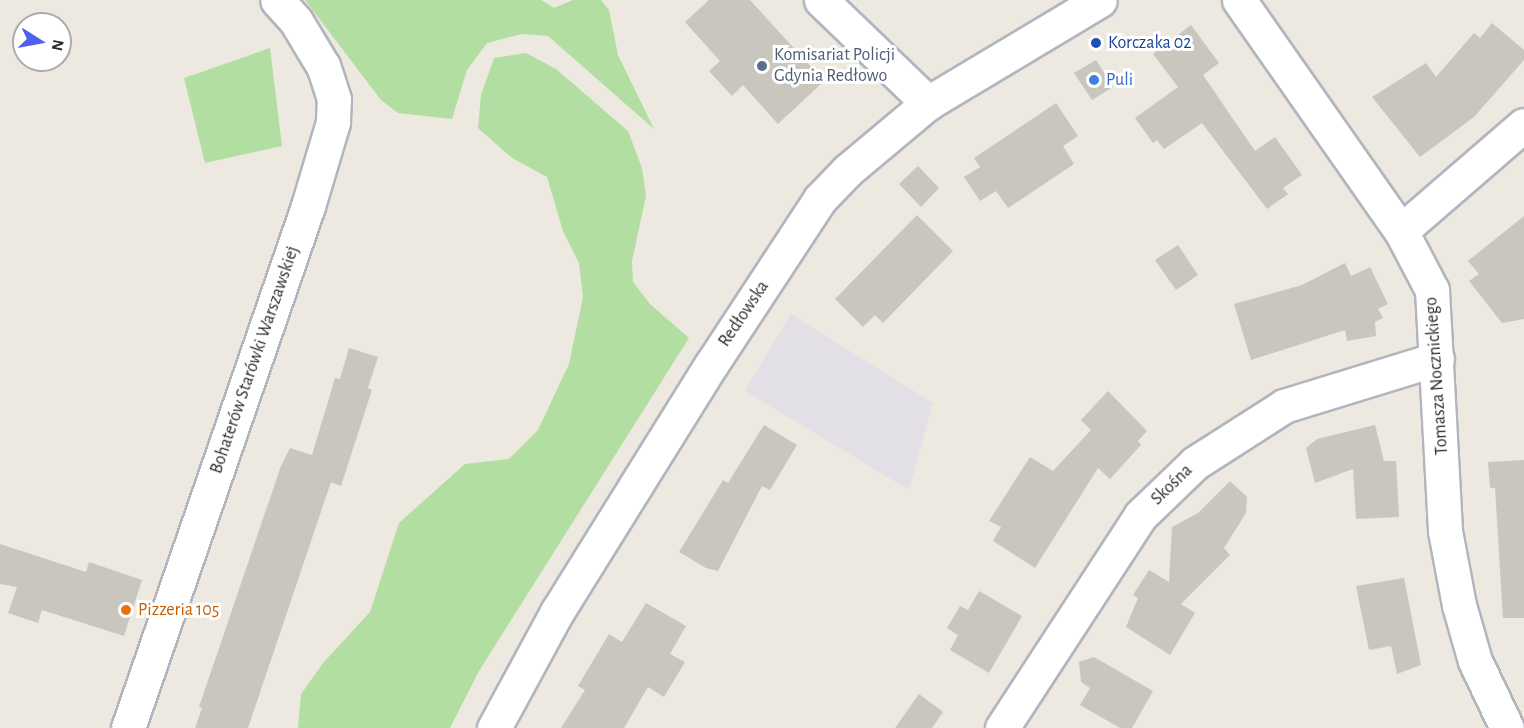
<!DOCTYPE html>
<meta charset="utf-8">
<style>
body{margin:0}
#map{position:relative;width:1524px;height:728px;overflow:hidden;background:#ede8e0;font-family:"Alegreya Sans",sans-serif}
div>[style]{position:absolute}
.industrial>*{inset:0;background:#e2e0e6}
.green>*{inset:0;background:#b2dfa1}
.building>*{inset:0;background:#c9c6be}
.roads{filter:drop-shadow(2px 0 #b3b5be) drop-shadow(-2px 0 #b3b5be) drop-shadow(0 2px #b3b5be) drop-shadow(0 -2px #b3b5be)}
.minor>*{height:33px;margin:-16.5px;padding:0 16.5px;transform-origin:16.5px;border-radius:16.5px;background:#fff}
.dots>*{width:16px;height:16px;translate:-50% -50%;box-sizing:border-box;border:3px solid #fff;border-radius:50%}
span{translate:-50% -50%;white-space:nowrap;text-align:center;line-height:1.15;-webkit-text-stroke:6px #fff;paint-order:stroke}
.transit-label{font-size:18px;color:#164399}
.left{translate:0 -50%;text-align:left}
.service-label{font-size:18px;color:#4e5e75}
.shop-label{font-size:18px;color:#366cbe}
.street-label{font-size:18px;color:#2c2c2c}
.food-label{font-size:18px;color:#c56008}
.north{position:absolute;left:12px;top:12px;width:60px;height:60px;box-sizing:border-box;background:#fff;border:2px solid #ababab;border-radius:50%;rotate:101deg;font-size:16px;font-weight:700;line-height:24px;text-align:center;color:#2c2c2c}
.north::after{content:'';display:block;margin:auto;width:21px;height:27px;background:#4d61ed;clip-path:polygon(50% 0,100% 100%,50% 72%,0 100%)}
</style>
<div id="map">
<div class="industrial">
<i style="clip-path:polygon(791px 314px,933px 403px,909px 490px,745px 391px)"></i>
</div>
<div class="green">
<i style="clip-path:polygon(305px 0,541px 0,554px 8px,573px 0,601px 0,609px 10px,618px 55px,654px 129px,548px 36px,522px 34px,487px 43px,467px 70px,452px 119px,398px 113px,381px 100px)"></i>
<i style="clip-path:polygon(270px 48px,282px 146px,205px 163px,184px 78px)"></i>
<i style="clip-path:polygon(526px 53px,556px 69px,628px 131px,642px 168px,646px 196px,632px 261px,633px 282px,650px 304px,689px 338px,479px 671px,450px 728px,298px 728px,301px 694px,323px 663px,370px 612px,399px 523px,465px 464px,509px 459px,538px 430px,569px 364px,583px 297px,579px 263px,563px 231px,547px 177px,512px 158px,478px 128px,481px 95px,494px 58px)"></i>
</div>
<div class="building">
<i style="clip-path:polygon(709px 0,750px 0,824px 81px,778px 124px,743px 85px,732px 96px,709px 71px,720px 61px,685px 22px)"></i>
<i style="clip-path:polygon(1492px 23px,1524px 50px,1524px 60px,1474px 117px,1420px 157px,1372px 97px,1426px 63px,1436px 77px,1474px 33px,1480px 38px)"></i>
<i style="clip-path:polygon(1191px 25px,1219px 63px,1203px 75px,1255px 151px,1275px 137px,1302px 175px,1283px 188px,1288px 194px,1267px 209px,1202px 123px,1164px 149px,1157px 140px,1153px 143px,1135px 118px,1178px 87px,1153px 54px)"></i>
<i style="clip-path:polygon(1096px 60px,1113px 87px,1092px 100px,1074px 73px)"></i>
<i style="clip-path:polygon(1056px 103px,1078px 136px,1063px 146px,1074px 164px,1008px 208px,996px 191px,980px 201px,964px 177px,980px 167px,974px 158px)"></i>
<i style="clip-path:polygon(918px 166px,939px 188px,921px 207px,899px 184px)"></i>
<i style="clip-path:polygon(917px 215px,953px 251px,883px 323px,875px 315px,863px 327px,835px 299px)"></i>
<i style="clip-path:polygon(1524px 216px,1524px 319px,1502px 323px,1469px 281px,1479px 274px,1468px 261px)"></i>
<i style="clip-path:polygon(1178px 245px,1198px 275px,1176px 290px,1155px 260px)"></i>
<i style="clip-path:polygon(1345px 263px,1351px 276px,1370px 267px,1388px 304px,1378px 309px,1383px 318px,1375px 322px,1376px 336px,1347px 341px,1345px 330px,1251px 360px,1234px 304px,1302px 285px)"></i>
<i style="clip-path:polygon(349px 348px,378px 357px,368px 388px,372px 390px,341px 486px,331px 482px,248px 728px,195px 728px,202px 708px,199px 707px,281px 466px,290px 448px,312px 455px,335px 378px,340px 379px)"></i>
<i style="clip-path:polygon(1108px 391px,1147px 431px,1138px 441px,1141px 445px,1110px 479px,1098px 468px,1035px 568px,993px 541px,1001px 527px,989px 521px,1030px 457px,1053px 471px,1091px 430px,1081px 420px)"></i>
<i style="clip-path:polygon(764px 425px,797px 445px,770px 490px,762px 486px,718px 571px,706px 568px,679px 552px,723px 480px,728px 483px)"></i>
<i style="clip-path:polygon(1375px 425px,1384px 461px,1396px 461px,1399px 517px,1356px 519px,1353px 469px,1315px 483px,1306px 448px,1317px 439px)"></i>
<i style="clip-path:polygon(1524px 460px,1524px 618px,1503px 618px,1495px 488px,1490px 488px,1488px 462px)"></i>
<i style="clip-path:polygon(1230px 481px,1247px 497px,1246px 513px,1224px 548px,1230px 555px,1181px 604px,1195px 613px,1170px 655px,1126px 627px,1138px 598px,1133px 595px,1149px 570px,1169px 582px,1172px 527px,1198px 513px)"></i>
<i style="clip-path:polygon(0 544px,86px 572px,89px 562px,142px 580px,124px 636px,42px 610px,38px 623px,8px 613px,17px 587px,0 584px)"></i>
<i style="clip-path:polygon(1404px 578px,1421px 665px,1397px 674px,1391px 646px,1369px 650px,1356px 586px)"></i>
<i style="clip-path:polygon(979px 591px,1022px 616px,989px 673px,950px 650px,958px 635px,947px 628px,960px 606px,968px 610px)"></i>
<i style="clip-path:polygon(646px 603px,686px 626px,670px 654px,685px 662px,664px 697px,648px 687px,624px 728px,561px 728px,585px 690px,578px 686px,609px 634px,622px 642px)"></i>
<i style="clip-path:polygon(1094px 657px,1153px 691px,1132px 728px,1120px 728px,1080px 705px,1090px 688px,1081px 682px,1079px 662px)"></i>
<i style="clip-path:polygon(919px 694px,943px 712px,932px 728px,895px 728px)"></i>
</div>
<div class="roads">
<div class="minor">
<i style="left:821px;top:0;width:149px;rotate:43.9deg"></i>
<i style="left:1239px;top:0;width:282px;rotate:55deg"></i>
<i style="left:1401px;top:231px;width:67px;rotate:62.3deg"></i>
<i style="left:1432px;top:290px;width:241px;rotate:86.9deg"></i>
<i style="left:1445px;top:531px;width:75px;rotate:79.3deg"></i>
<i style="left:1459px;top:605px;width:58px;rotate:74.1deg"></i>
<i style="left:1475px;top:661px;width:74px;rotate:64.5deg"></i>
<i style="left:1401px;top:231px;width:162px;rotate:-40.8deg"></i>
<i style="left:128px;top:728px;width:552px;rotate:-70.97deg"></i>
<i style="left:308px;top:206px;width:88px;rotate:-73.4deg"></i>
<i style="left:333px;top:122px;width:23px;rotate:-88deg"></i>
<i style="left:334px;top:99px;width:35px;rotate:-108deg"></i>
<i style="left:323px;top:66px;width:52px;rotate:-121deg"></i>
<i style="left:296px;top:21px;width:28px;rotate:-132deg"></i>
<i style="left:494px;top:728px;width:132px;rotate:-61.5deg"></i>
<i style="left:557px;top:612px;width:291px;rotate:-58.1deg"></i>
<i style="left:711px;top:365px;width:199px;rotate:-56.7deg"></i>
<i style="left:820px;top:199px;width:40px;rotate:-46deg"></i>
<i style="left:848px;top:170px;width:104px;rotate:-39.9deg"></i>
<i style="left:928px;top:103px;width:200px;rotate:-30.9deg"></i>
<i style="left:1002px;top:728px;width:253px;rotate:-56.9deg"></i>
<i style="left:1140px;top:516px;width:76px;rotate:-43.9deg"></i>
<i style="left:1195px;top:463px;width:106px;rotate:-32.6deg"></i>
<i style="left:1284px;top:406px;width:160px;rotate:-17.1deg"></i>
</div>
</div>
<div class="dots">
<i style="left:1096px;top:43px;background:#1a4fb4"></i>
<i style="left:762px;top:66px;background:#5c6f8a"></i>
<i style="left:1094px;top:80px;background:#3f7fe0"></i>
<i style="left:126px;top:610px;background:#e8710a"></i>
</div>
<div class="transit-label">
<span class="left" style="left:1108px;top:43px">Korczaka 02</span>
</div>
<div class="service-label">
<span class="left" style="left:774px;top:66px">Komisariat Policji<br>Gdynia Redłowo</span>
</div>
<div class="shop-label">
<span class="left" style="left:1106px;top:80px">Puli</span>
</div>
<div class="street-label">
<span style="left:744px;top:314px;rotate:-56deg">Redłowska</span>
<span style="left:255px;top:360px;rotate:-71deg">Bohaterów Starówki Warszawskiej</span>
<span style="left:1437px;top:376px;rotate:-94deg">Tomasza Nocznickiego</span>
<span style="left:1172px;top:485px;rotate:-44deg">Skośna</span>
</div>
<div class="food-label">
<span class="left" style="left:138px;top:610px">Pizzeria 105</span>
</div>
<div class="north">N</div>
</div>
